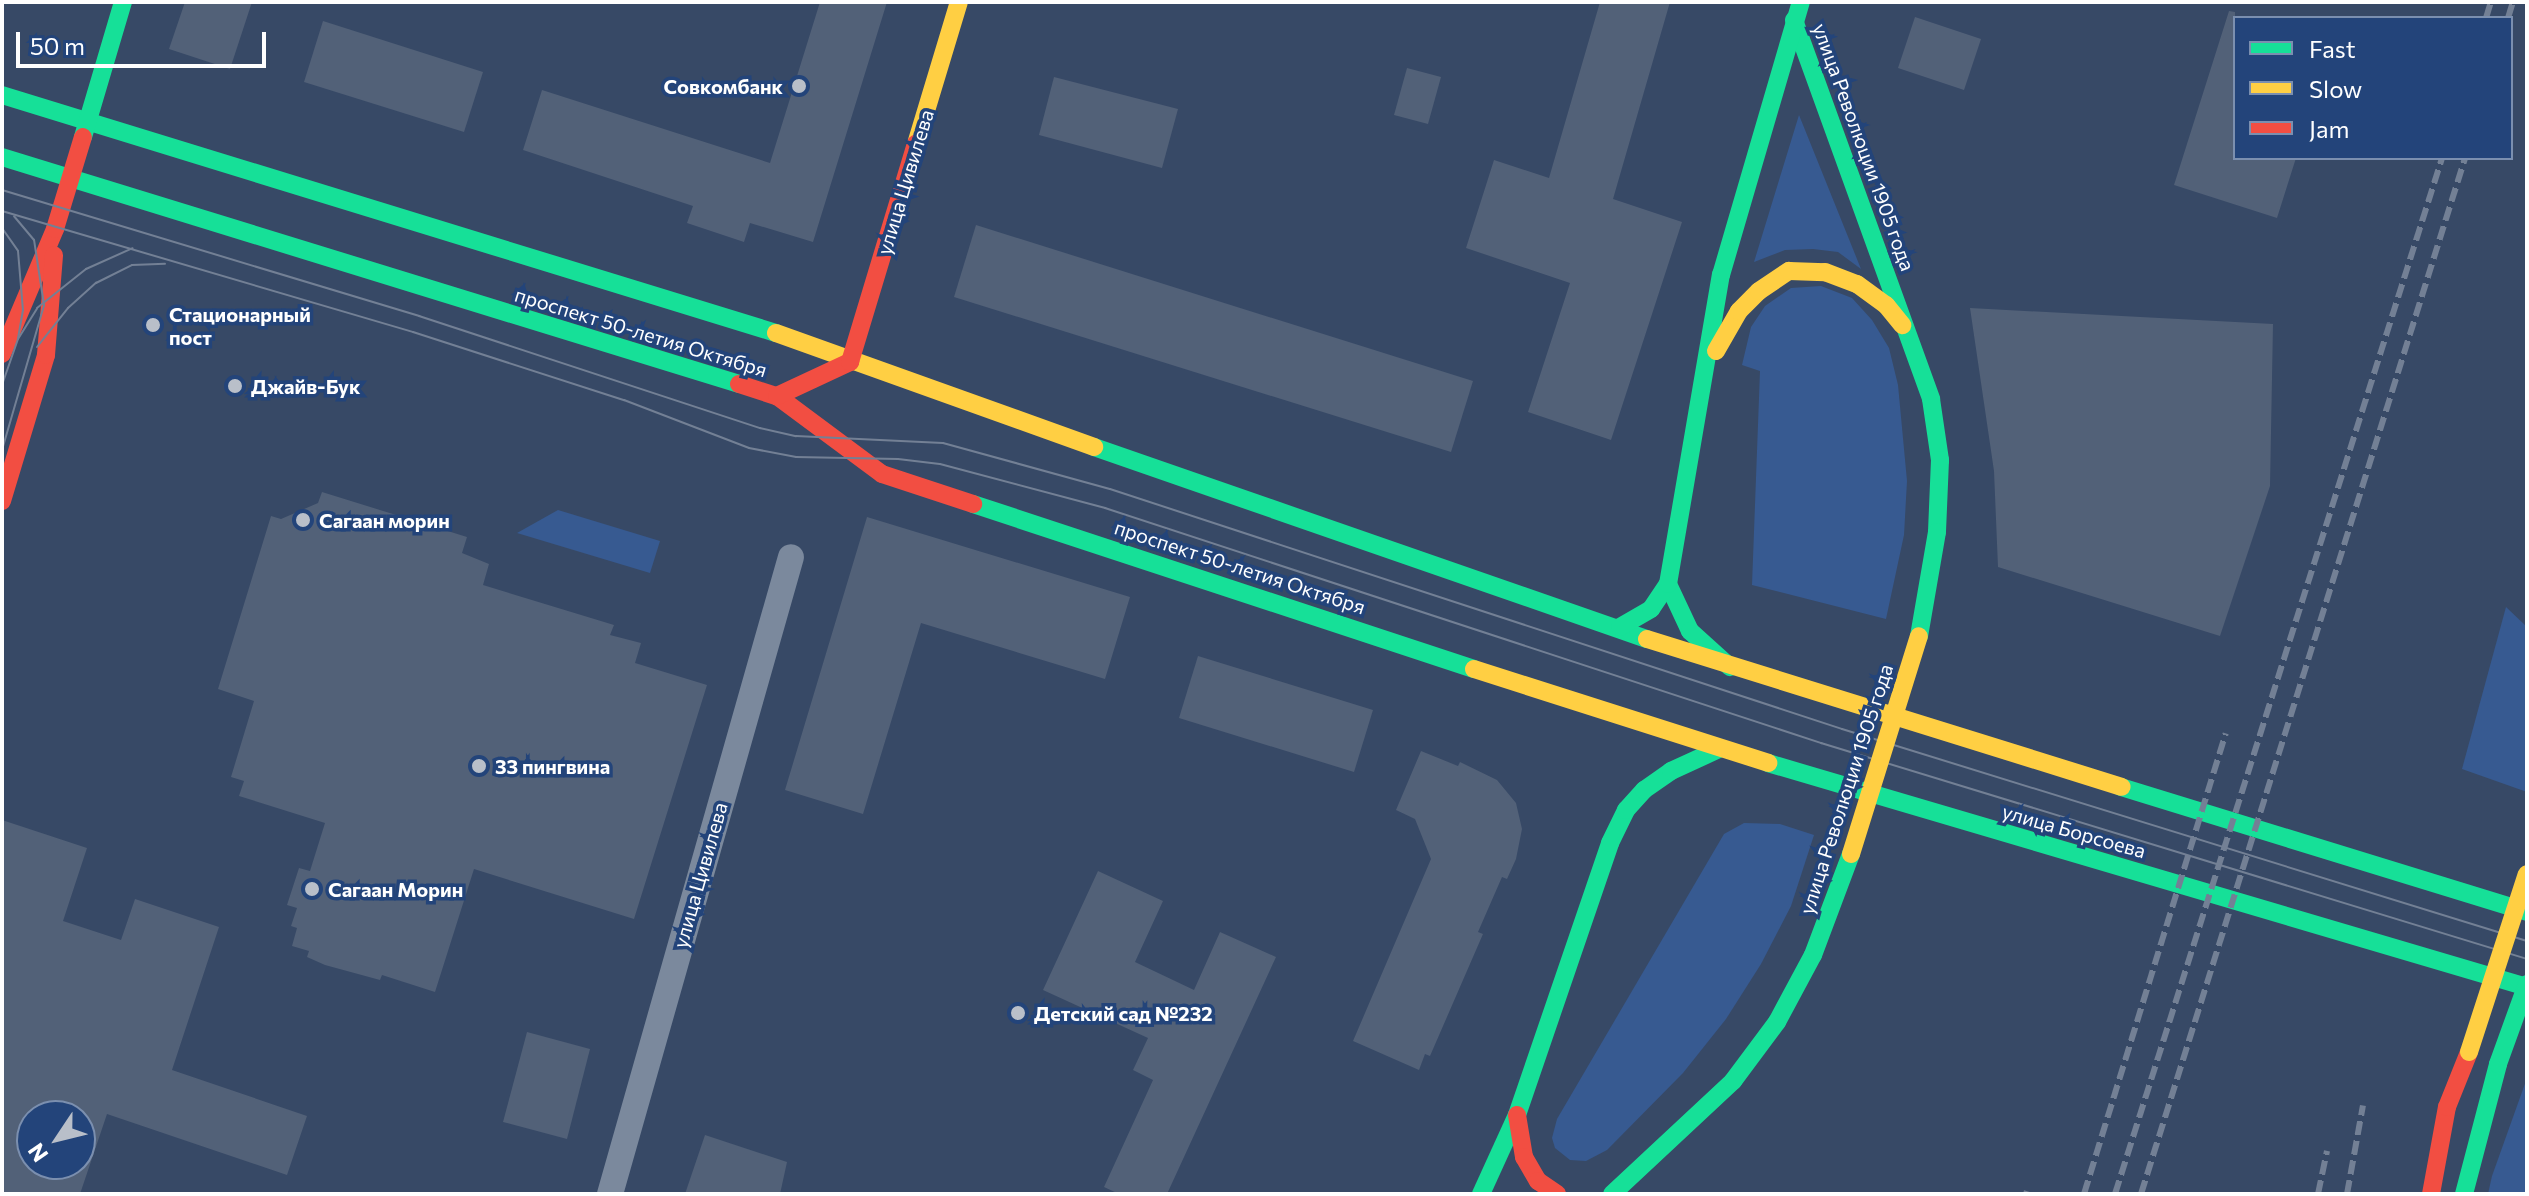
<!DOCTYPE html>
<meta charset="utf-8">
<style>
body{margin:0}
#map{position:relative;width:2529px;height:1196px;overflow:hidden;background:#374966;font-family:Commissioner,sans-serif}
div>[style]{position:absolute}
.green>*{inset:0;background:#375a91}
.building>*{inset:0;background:#526178}
.street>*{height:26px;margin:-13px;padding:0 13px;transform-origin:13px;border-radius:13px;background:#7b899d}
.fast>*{height:18px;margin:-9px;padding:0 9px;transform-origin:9px;border-radius:9px;background:#16e098}
.slow>*{height:18px;margin:-9px;padding:0 9px;transform-origin:9px;border-radius:9px;background:#ffcf43}
.jam>*{height:18px;margin:-9px;padding:0 9px;transform-origin:9px;border-radius:9px;background:#f24e42}
.tram>*{height:2px;margin:-1px;padding:0 1px;transform-origin:1px;border-radius:1px;background:#738095}
.rail>*{height:6px;margin-top:-3px;transform-origin:0;background:repeating-linear-gradient(90deg,#738095 0 14px,transparent 0 20px)}
.fast-bridge>*{height:18px;margin:-9px;padding:0 9px;transform-origin:9px;border-radius:9px;background:#16e098}
.slow-bridge>*{height:18px;margin:-9px;padding:0 9px;transform-origin:9px;border-radius:9px;background:#ffcf43}
.dots>*{width:22px;height:22px;translate:-50% -50%;box-sizing:border-box;border:4px solid #23447a;border-radius:50%}
span{translate:-50% -50%;white-space:nowrap;text-align:center;line-height:1.15;-webkit-text-stroke:7px #23447a;paint-order:stroke}
.poi-label{font-size:20px;color:#fff;font-weight:700}
.right{translate:-100% -50%;text-align:right}
.left{translate:0 -50%;text-align:left}
.street-label{font-size:20px;color:#fff}
.frame{position:absolute;inset:0;border:4px solid #fff;pointer-events:none}
.legend{position:absolute;left:2233px;top:16px;width:280px;height:144px;box-sizing:border-box;background:#23447a;border:2px solid #7b8faf;margin:0;padding:10px 14px;list-style:none;font-size:24px;color:#fff}
.legend li{display:flex;align-items:center;gap:16px;height:40px}
.legend b{width:40px;border:2px solid #7b8faf}
.north{position:absolute;left:16px;top:1100px;width:80px;height:80px;box-sizing:border-box;background:#23447a;border:2px solid #7b8faf;border-radius:50%;rotate:235deg;font-size:22px;font-weight:700;line-height:32px;text-align:center;color:#fff}
.north::after{content:'';display:block;margin:auto;width:28px;height:36px;background:#b9bfc9;clip-path:polygon(50% 0,100% 100%,50% 72%,0 100%)}
.scale{position:absolute;left:16px;top:32px;width:250px;height:36px;box-sizing:border-box;border:4px solid #fff;border-top:0;padding-left:10px;font-size:24px;line-height:28px;white-space:nowrap;color:#fff;-webkit-text-stroke:6px #23447a;paint-order:stroke}
</style>
<div id="map">
<div class="green">
<i style="clip-path:polygon(1799px 115px,1861px 269px,1838px 252px,1813px 249px,1785px 250px,1754px 262px)"></i>
<i style="clip-path:polygon(1821px 286px,1852px 298px,1872px 320px,1889px 348px,1898px 385px,1907px 481px,1904px 535px,1886px 619px,1752px 585px,1760px 371px,1742px 365px,1751px 327px,1765px 306px,1791px 288px)"></i>
<i style="clip-path:polygon(558px 510px,660px 541px,650px 573px,517px 533px)"></i>
<i style="clip-path:polygon(2506px 607px,2527px 627px,2527px 792px,2462px 769px)"></i>
<i style="clip-path:polygon(1744px 823px,1780px 824px,1814px 835px,1791px 906px,1761px 964px,1726px 1019px,1683px 1073px,1607px 1150px,1586px 1161px,1570px 1160px,1555px 1148px,1552px 1138px,1557px 1119px,1724px 834px)"></i>
<i style="clip-path:polygon(2527px 1078px,2527px 1194px,2488px 1194px,2492px 1176px)"></i>
</div>
<div class="building">
<i style="clip-path:polygon(185px 2px,252px 2px,230px 69px,169px 49px)"></i>
<i style="clip-path:polygon(820px 2px,887px 2px,813px 242px,750px 223px,744px 242px,687px 223px,693px 206px,523px 150px,542px 90px,770px 163px)"></i>
<i style="clip-path:polygon(1600px 2px,1670px 2px,1613px 199px,1682px 222px,1611px 440px,1528px 412px,1570px 283px,1466px 248px,1494px 160px,1549px 178px)"></i>
<i style="clip-path:polygon(2229px 11px,2235px 12px,2235px 158px,2296px 158px,2277px 218px,2174px 185px)"></i>
<i style="clip-path:polygon(1915px 17px,1981px 39px,1964px 90px,1898px 68px)"></i>
<i style="clip-path:polygon(323px 21px,483px 72px,464px 132px,304px 82px)"></i>
<i style="clip-path:polygon(1407px 68px,1441px 77px,1428px 124px,1394px 115px)"></i>
<i style="clip-path:polygon(1054px 77px,1178px 109px,1162px 168px,1039px 135px)"></i>
<i style="clip-path:polygon(976px 225px,1473px 381px,1451px 452px,954px 297px)"></i>
<i style="clip-path:polygon(1970px 308px,2273px 324px,2270px 486px,2220px 636px,1998px 567px,1994px 471px)"></i>
<i style="clip-path:polygon(322px 492px,467px 537px,462px 553px,489px 564px,483px 585px,614px 625px,610px 635px,641px 643px,635px 663px,707px 685px,634px 919px,474px 869px,435px 992px,382px 975px,380px 980px,325px 965px,307px 957px,309px 951px,292px 946px,297px 928px,291px 926px,297px 908px,287px 905px,299px 868px,310px 871px,325px 823px,239px 796px,244px 781px,231px 777px,254px 701px,218px 689px,271px 516px,281px 519px,318px 503px)"></i>
<i style="clip-path:polygon(867px 517px,1130px 597px,1105px 679px,921px 623px,863px 814px,785px 790px)"></i>
<i style="clip-path:polygon(1198px 656px,1373px 710px,1354px 772px,1179px 718px)"></i>
<i style="clip-path:polygon(1421px 751px,1458px 766px,1460px 762px,1497px 780px,1516px 803px,1522px 829px,1516px 859px,1507px 879px,1502px 877px,1478px 932px,1483px 934px,1430px 1056px,1425px 1054px,1419px 1070px,1353px 1041px,1431px 859px,1415px 819px,1396px 810px)"></i>
<i style="clip-path:polygon(evenodd,2px 820px,87px 848px,63px 921px,121px 940px,135px 899px,219px 927px,172px 1070px,307px 1116px,287px 1175px,107px 1114px,80px 1194px,2px 1194px,2px 820px,32px 1116px,80px 1116px,80px 1164px,32px 1164px,32px 1116px)"></i>
<i style="clip-path:polygon(1098px 871px,1163px 901px,1135px 962px,1194px 990px,1220px 932px,1276px 957px,1167px 1194px,1119px 1194px,1104px 1187px,1153px 1080px,1133px 1070px,1148px 1038px,1043px 990px)"></i>
<i style="clip-path:polygon(527px 1032px,590px 1049px,567px 1139px,503px 1122px)"></i>
<i style="clip-path:polygon(705px 1135px,787px 1162px,780px 1194px,685px 1194px)"></i>
</div>
<div class="street">
<i style="left:610px;top:1194px;width:662px;rotate:-74.14deg"></i>
</div>
<div class="fast">
<i style="left:1794px;top:20px;width:403px;rotate:70.1deg"></i>
<i style="left:1931px;top:399px;width:62px;rotate:81.6deg"></i>
<i style="left:1940px;top:460px;width:72px;rotate:92.4deg"></i>
<i style="left:1937px;top:532px;width:106px;rotate:99.8deg"></i>
<i style="left:2px;top:95px;width:810px;rotate:17.09deg"></i>
<i style="left:83px;top:137px;width:141px;rotate:-73.5deg"></i>
<i style="left:2px;top:157px;width:771px;rotate:17.12deg"></i>
<i style="left:1094px;top:447px;width:585px;rotate:19.15deg"></i>
<i style="left:973px;top:504px;width:527px;rotate:18.23deg"></i>
<i style="left:1668px;top:584px;width:52px;rotate:64.9deg"></i>
<i style="left:1690px;top:631px;width:54px;rotate:42deg"></i>
<i style="left:1620px;top:627px;width:36px;rotate:-30deg"></i>
<i style="left:1651px;top:609px;width:30px;rotate:-56deg"></i>
<i style="left:1668px;top:584px;width:314px;rotate:-80.3deg"></i>
<i style="left:1721px;top:275px;width:284px;rotate:-73.7deg"></i>
<i style="left:1768px;top:763px;width:791px;rotate:16.44deg"></i>
<i style="left:2121px;top:787px;width:425px;rotate:17.1deg"></i>
<i style="left:1481px;top:1194px;width:87px;rotate:-65.5deg"></i>
<i style="left:1517px;top:1115px;width:287px;rotate:-71.1deg"></i>
<i style="left:1610px;top:843px;width:37px;rotate:-64deg"></i>
<i style="left:1626px;top:810px;width:27px;rotate:-48deg"></i>
<i style="left:1644px;top:790px;width:33px;rotate:-35deg"></i>
<i style="left:1671px;top:771px;width:53px;rotate:-24.6deg"></i>
<i style="left:1612px;top:1194px;width:166px;rotate:-43deg"></i>
<i style="left:1733px;top:1081px;width:74px;rotate:-53.3deg"></i>
<i style="left:1777px;top:1022px;width:76px;rotate:-61.8deg"></i>
<i style="left:1813px;top:955px;width:108px;rotate:-69.4deg"></i>
<i style="left:2464px;top:1194px;width:134px;rotate:-75.3deg"></i>
</div>
<div class="slow">
<i style="left:916px;top:144px;width:148px;rotate:-73.2deg"></i>
<i style="left:776px;top:333px;width:338px;rotate:19.7deg"></i>
<i style="left:1716px;top:351px;width:46px;rotate:-60.1deg"></i>
<i style="left:1739px;top:311px;width:28px;rotate:-45deg"></i>
<i style="left:1759px;top:291px;width:36px;rotate:-34deg"></i>
<i style="left:1789px;top:271px;width:36px;rotate:2deg"></i>
<i style="left:1825px;top:272px;width:34px;rotate:21deg"></i>
<i style="left:1857px;top:284px;width:36px;rotate:36deg"></i>
<i style="left:1886px;top:305px;width:26px;rotate:51deg"></i>
<i style="left:1647px;top:639px;width:497px;rotate:17.3deg"></i>
<i style="left:1474px;top:669px;width:309px;rotate:17.7deg"></i>
</div>
<div class="jam">
<i style="left:2px;top:354px;width:136px;rotate:-67deg"></i>
<i style="left:55px;top:229px;width:96px;rotate:-73.1deg"></i>
<i style="left:739px;top:384px;width:40px;rotate:18deg"></i>
<i style="left:777px;top:396px;width:131px;rotate:36.6deg"></i>
<i style="left:882px;top:474px;width:96px;rotate:18.2deg"></i>
<i style="left:777px;top:396px;width:81px;rotate:-25deg"></i>
<i style="left:850px;top:362px;width:228px;rotate:-73.2deg"></i>
<i style="left:2px;top:501px;width:152px;rotate:-73.2deg"></i>
<i style="left:46px;top:355px;width:100px;rotate:-85.4deg"></i>
<i style="left:1517px;top:1115px;width:43px;rotate:80.5deg"></i>
<i style="left:1524px;top:1157px;width:28px;rotate:60deg"></i>
<i style="left:1538px;top:1181px;width:23px;rotate:34deg"></i>
<i style="left:2431px;top:1194px;width:88px;rotate:-79.6deg"></i>
<i style="left:2447px;top:1107px;width:59px;rotate:-68.2deg"></i>
</div>
<div class="tram">
<i style="left:2px;top:190px;width:436px;rotate:16.8deg"></i>
<i style="left:419px;top:316px;width:359px;rotate:18.2deg"></i>
<i style="left:760px;top:428px;width:37px;rotate:13deg"></i>
<i style="left:796px;top:436px;width:147px;rotate:2.7deg"></i>
<i style="left:943px;top:443px;width:173px;rotate:15.4deg"></i>
<i style="left:1110px;top:489px;width:770px;rotate:18.15deg"></i>
<i style="left:1842px;top:729px;width:717px;rotate:17.2deg"></i>
<i style="left:2px;top:211px;width:428px;rotate:16.4deg"></i>
<i style="left:413px;top:332px;width:222px;rotate:17.9deg"></i>
<i style="left:624px;top:400px;width:134px;rotate:21deg"></i>
<i style="left:749px;top:448px;width:48px;rotate:10.8deg"></i>
<i style="left:796px;top:457px;width:102px;rotate:1.1deg"></i>
<i style="left:898px;top:459px;width:42px;rotate:6.8deg"></i>
<i style="left:940px;top:464px;width:171px;rotate:14.9deg"></i>
<i style="left:1105px;top:508px;width:754px;rotate:18.17deg"></i>
<i style="left:1821px;top:743px;width:738px;rotate:17.01deg"></i>
<i style="left:2px;top:228px;width:28px;rotate:55deg"></i>
<i style="left:18px;top:251px;width:59px;rotate:85.2deg"></i>
<i style="left:23px;top:310px;width:29px;rotate:100deg"></i>
<i style="left:18px;top:339px;width:49px;rotate:109.2deg"></i>
<i style="left:18px;top:339px;width:36px;rotate:-58deg"></i>
<i style="left:37px;top:308px;width:63px;rotate:-38.5deg"></i>
<i style="left:86px;top:269px;width:51px;rotate:-24.1deg"></i>
<i style="left:37px;top:347px;width:50px;rotate:-51.5deg"></i>
<i style="left:68px;top:308px;width:38px;rotate:-42deg"></i>
<i style="left:96px;top:283px;width:40px;rotate:-26.6deg"></i>
<i style="left:132px;top:265px;width:33px;rotate:-2deg"></i>
<i style="left:2px;top:450px;width:151px;rotate:-73.8deg"></i>
<i style="left:44px;top:305px;width:66px;rotate:-98.7deg"></i>
<i style="left:34px;top:240px;width:31px;rotate:-130deg"></i>
</div>
<div class="rail">
<i style="left:2486px;top:18px;width:17px;rotate:-73deg"></i>
<i style="left:2508px;top:18px;width:17px;rotate:-73deg"></i>
<i style="left:2026px;top:1194px;width:3px;rotate:-72deg"></i>
<i style="left:2084px;top:1194px;width:482px;rotate:-72.9deg"></i>
<i style="left:2115px;top:1194px;width:1086px;rotate:-72.48deg"></i>
<i style="left:2141px;top:1194px;width:1085px;rotate:-72.63deg"></i>
<i style="left:2318px;top:1194px;width:44px;rotate:-78.2deg"></i>
<i style="left:2347px;top:1194px;width:90px;rotate:-79.8deg"></i>
</div>
<div class="fast-bridge">
<i style="left:2498px;top:1064px;width:85px;rotate:-70.1deg"></i>
</div>
<div class="slow-bridge">
<i style="left:1851px;top:854px;width:228px;rotate:-72.7deg"></i>
<i style="left:2469px;top:1052px;width:187px;rotate:-72deg"></i>
</div>
<div class="dots">
<i style="left:799px;top:86px;background:#b9bfc9"></i>
<i style="left:153px;top:325px;background:#b9bfc9"></i>
<i style="left:235px;top:386px;background:#b9bfc9"></i>
<i style="left:303px;top:520px;background:#b9bfc9"></i>
<i style="left:479px;top:766px;background:#b9bfc9"></i>
<i style="left:312px;top:889px;background:#b9bfc9"></i>
<i style="left:1018px;top:1013px;background:#b9bfc9"></i>
</div>
<div class="poi-label">
<span class="right" style="left:783px;top:86px">Совкомбанк</span>
<span class="left" style="left:169px;top:326px">Стационарный<br>пост</span>
<span class="left" style="left:251px;top:386px">Джайв-Бук</span>
<span class="left" style="left:319px;top:520px">Сагаан морин</span>
<span class="left" style="left:495px;top:766px">33 пингвина</span>
<span class="left" style="left:328px;top:889px">Сагаан Морин</span>
<span class="left" style="left:1034px;top:1013px">Детский сад №232</span>
</div>
<div class="street-label">
<span style="left:1864px;top:147px;rotate:70deg">улица Революции 1905 года</span>
<span style="left:905px;top:182px;rotate:-73deg">улица Цивилева</span>
<span style="left:641px;top:332px;rotate:17deg">проспект 50-летия Октября</span>
<span style="left:1240px;top:567px;rotate:18deg">проспект 50-летия Октября</span>
<span style="left:1846px;top:789px;rotate:-72deg">улица Революции 1905 года</span>
<span style="left:2074px;top:831px;rotate:16deg">улица Борсоева</span>
<span style="left:700px;top:875px;rotate:-74deg">улица Цивилева</span>
</div>
<div class="frame"></div>
<ul class="legend">
<li><b style="height:10px;background:#16e098"></b>Fast</li>
<li><b style="height:10px;background:#ffcf43"></b>Slow</li>
<li><b style="height:10px;background:#f24e42"></b>Jam</li>
</ul>
<div class="north">N</div>
<div class="scale">50 m</div>
</div>
